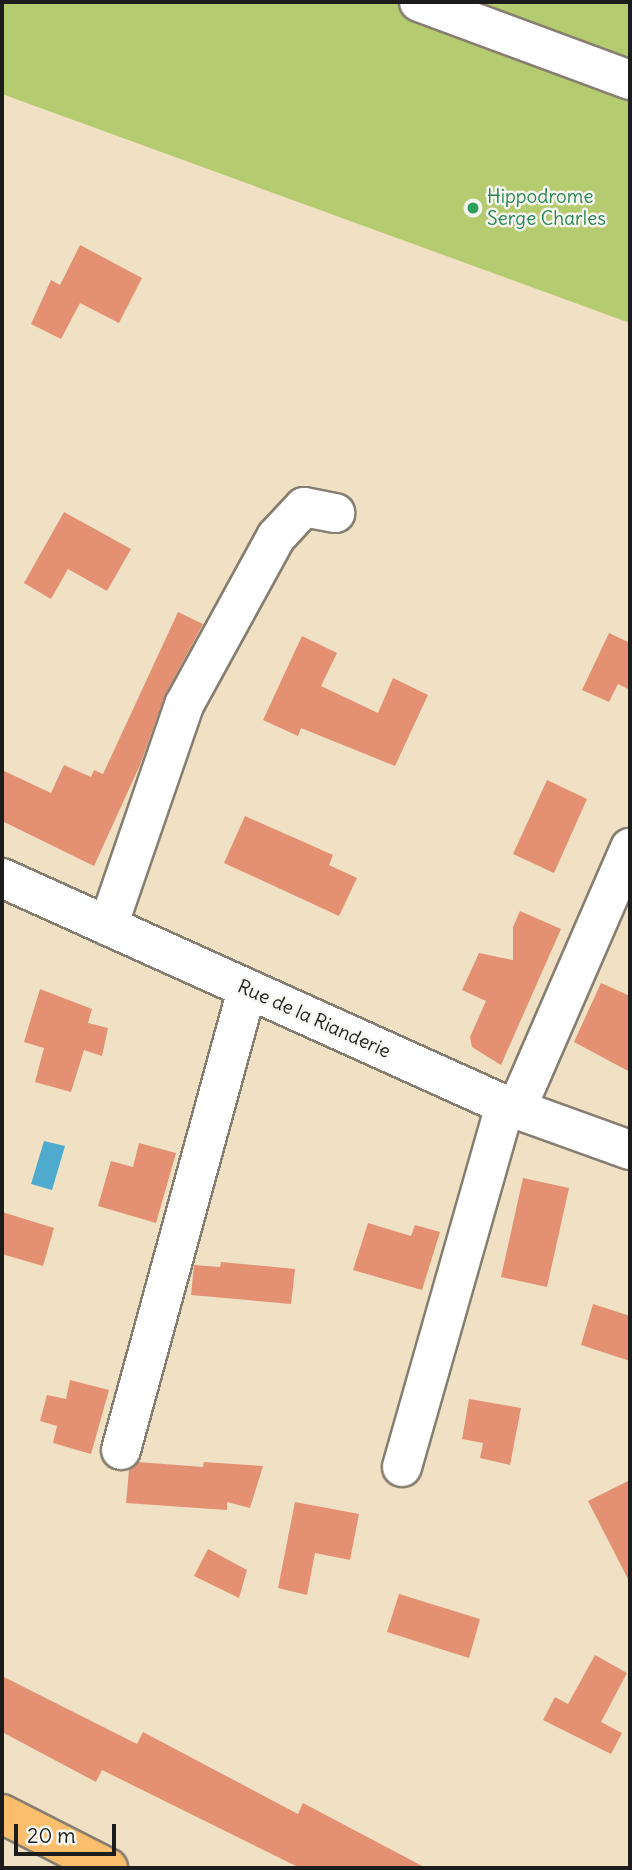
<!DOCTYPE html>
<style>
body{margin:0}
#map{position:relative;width:632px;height:1870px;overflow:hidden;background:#f0e1c5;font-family:Delius,sans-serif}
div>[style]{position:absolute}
.green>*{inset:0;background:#b5cb6f}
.water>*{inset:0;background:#4fabcd}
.building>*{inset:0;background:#e39172}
.roads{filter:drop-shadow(2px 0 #867e70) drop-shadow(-2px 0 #867e70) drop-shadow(0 2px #867e70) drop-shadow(0 -2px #867e70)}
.minor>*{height:38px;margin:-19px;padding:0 19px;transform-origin:19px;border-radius:19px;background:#fff}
.major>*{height:38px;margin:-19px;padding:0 19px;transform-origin:19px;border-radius:19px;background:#fabe6d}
.dots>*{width:19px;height:19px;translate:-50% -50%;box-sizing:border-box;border:4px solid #f6f6f2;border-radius:50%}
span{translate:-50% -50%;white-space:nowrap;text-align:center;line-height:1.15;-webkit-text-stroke:5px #f6f6f2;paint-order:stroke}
.leisure-label{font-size:19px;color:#27864d}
.left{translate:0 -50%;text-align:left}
.street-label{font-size:19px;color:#1c1c1c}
.frame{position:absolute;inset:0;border:4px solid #1c1c1c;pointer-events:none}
.scale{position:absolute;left:14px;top:1824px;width:102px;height:32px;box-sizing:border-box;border:4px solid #1c1c1c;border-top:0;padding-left:9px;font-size:21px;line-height:24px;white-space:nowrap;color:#1c1c1c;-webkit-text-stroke:5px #f6f6f2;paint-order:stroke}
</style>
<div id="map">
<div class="green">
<i style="clip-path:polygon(2px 2px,630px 2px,630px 323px,2px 94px)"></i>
</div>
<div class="water">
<i style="clip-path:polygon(44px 1141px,65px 1146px,52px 1190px,31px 1184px)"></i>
</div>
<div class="building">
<i style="clip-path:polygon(80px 245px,142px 278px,119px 323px,80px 303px,61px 339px,31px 324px,51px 280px,60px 285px)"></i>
<i style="clip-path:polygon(64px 512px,131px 549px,107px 591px,68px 569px,51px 599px,24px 583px)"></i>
<i style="clip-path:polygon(178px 612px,203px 624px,165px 695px,140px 765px,94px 866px,2px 821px,2px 770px,51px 793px,64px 765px,91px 777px,94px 770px,103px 774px)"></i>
<i style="clip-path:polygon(609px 633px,630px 643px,630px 690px,618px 684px,609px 702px,582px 690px)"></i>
<i style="clip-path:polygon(302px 636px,337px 653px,321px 686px,378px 713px,393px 678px,428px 695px,395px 766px,301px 728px,298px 736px,263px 720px)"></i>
<i style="clip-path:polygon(547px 780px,587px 799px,554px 873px,513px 854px)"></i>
<i style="clip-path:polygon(245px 816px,333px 855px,329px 865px,357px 878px,339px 916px,224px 863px)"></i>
<i style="clip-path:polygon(520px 911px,561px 929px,501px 1065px,472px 1047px,470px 1037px,486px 1001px,462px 990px,479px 953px,513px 960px,513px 927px)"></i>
<i style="clip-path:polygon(601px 983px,630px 996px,630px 1072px,574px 1042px)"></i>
<i style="clip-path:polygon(40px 989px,92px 1009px,88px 1023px,108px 1028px,102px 1056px,84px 1050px,71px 1092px,35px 1082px,44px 1048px,24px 1042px)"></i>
<i style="clip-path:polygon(139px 1143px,176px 1153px,156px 1223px,98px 1206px,111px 1161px,133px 1167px)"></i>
<i style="clip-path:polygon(523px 1178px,569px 1188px,547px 1287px,501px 1277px)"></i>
<i style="clip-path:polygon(2px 1212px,54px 1228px,43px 1266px,2px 1254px)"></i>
<i style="clip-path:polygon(368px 1223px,411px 1236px,415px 1225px,440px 1232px,422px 1290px,353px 1270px)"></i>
<i style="clip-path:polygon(221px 1262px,295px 1269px,291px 1304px,191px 1295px,194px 1265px,220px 1267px)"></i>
<i style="clip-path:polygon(593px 1304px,630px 1316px,630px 1361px,581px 1345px)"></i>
<i style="clip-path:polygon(70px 1380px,109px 1390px,91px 1454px,53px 1443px,57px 1426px,40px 1421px,47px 1395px,66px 1399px)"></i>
<i style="clip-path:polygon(469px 1399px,521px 1408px,510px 1465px,480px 1458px,483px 1443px,462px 1439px)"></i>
<i style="clip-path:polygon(138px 1462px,203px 1467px,204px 1462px,263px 1466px,250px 1508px,227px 1502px,227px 1510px,126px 1503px,129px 1470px)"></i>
<i style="clip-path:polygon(630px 1480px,630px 1583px,588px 1501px)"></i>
<i style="clip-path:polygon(295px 1502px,359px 1514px,350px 1560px,315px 1553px,307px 1595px,278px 1588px)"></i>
<i style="clip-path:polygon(208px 1549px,247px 1570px,239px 1598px,194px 1576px)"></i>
<i style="clip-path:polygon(399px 1594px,480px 1619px,469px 1658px,387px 1632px)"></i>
<i style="clip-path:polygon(595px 1655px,627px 1673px,601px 1722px,622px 1733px,611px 1754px,543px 1720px,555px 1697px,568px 1704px)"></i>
<i style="clip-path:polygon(2px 1676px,137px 1744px,143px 1732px,298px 1814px,303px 1803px,426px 1868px,300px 1868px,102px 1770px,96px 1782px,2px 1732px)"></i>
</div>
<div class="roads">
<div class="minor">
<i style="left:419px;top:2px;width:225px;rotate:20.3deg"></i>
<i style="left:2px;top:878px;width:552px;rotate:24.29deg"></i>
<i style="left:505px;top:1105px;width:133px;rotate:19.8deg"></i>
<i style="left:108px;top:926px;width:234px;rotate:-71deg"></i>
<i style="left:184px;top:705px;width:192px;rotate:-61.3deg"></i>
<i style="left:276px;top:537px;width:41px;rotate:-47deg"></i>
<i style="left:304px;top:507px;width:32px;rotate:11deg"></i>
<i style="left:516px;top:1110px;width:286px;rotate:-66.5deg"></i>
<i style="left:121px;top:1450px;width:478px;rotate:-74.7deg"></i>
<i style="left:402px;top:1467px;width:376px;rotate:-74.1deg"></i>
</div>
<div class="major">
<i style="left:2px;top:1814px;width:119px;rotate:27deg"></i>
</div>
</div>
<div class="dots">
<i style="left:473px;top:208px;background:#2e9e5b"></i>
</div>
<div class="leisure-label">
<span class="left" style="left:487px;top:208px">Hippodrome<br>Serge Charles</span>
</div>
<div class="street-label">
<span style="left:314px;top:1019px;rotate:24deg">Rue de la Rianderie</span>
</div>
<div class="frame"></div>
<div class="scale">20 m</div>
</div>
